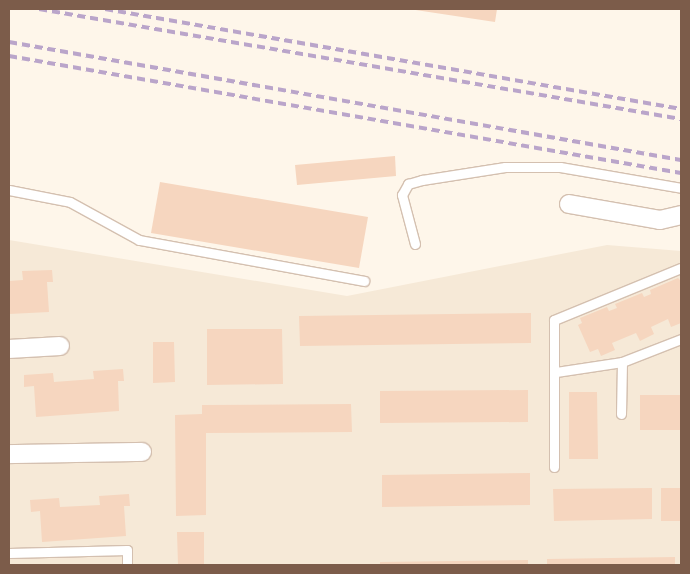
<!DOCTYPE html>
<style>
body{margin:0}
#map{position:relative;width:690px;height:574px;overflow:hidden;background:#fef6ea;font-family:"Alegreya Sans",sans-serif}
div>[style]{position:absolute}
.residential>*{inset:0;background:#f6e9d7}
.building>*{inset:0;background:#f6d6bf}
.roads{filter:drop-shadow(1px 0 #d4c0b0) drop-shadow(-1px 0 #d4c0b0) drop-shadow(0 1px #d4c0b0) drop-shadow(0 -1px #d4c0b0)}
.lane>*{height:9px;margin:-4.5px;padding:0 4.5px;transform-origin:4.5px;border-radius:4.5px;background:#fff}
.street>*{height:18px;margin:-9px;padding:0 9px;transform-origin:9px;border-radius:9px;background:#fff}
.rail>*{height:4px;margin-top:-2px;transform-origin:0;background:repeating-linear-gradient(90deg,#baa5ca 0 8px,transparent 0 13px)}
span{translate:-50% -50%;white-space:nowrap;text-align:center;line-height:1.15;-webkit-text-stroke:5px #fffaf2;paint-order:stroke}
.frame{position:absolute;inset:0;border:10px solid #7c5c4a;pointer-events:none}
</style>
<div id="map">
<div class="residential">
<i style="clip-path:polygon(9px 240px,347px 296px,607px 245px,681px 251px,681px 565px,9px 565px)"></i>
</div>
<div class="building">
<i style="clip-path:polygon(409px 9px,497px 9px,495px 22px)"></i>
<i style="clip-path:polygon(395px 156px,396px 176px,297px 185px,295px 165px)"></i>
<i style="clip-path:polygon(160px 182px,368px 217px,359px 268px,151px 233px)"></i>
<i style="clip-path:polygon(52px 270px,53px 282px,47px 282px,49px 312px,9px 314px,9px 281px,23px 280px,22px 271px)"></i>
<i style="clip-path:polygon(678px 278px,681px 281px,681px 323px,671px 327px,668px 319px,651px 327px,654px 334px,640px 341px,636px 333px,612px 343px,615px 350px,601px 356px,598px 349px,590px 352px,578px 325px,582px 323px,580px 318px,607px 307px,609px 311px,617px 308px,615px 304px,642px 293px,644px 297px,651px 294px,650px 290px)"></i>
<i style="clip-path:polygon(531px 313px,531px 343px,300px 346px,299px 316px)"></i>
<i style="clip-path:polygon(207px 329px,282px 329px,283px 384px,207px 385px)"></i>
<i style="clip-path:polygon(153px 342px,174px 342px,175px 382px,153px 383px)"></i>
<i style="clip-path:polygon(123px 369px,124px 381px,118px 381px,119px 411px,36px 417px,34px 386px,24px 387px,24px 375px,53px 373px,54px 382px,94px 379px,93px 371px)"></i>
<i style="clip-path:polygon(528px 390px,528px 422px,380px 423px,380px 391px)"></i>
<i style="clip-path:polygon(569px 392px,597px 392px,598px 459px,569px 459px)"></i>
<i style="clip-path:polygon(640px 395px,681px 395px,681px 430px,640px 430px)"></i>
<i style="clip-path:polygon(351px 404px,352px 432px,206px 433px,206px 515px,176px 516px,175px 415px,202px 414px,202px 405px)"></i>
<i style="clip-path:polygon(530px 473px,530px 505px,382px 507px,382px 475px)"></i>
<i style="clip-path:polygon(652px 488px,652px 519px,554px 521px,553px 489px)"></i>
<i style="clip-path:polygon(661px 488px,681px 488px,681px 521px,661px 521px)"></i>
<i style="clip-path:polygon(129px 494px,130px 506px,124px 506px,126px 536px,42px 542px,40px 511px,31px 512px,30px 500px,59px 498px,60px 507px,100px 505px,99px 496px)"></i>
<i style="clip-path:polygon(177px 532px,204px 532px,204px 565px,178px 565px)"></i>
<i style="clip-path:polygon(675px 557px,675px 565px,547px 565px,547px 559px)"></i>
<i style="clip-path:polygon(528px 560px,528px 565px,380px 565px,380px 562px)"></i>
</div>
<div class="roads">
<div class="lane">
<i style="left:9px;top:190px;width:62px;rotate:11.1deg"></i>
<i style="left:70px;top:202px;width:79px;rotate:28.8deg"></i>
<i style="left:139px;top:240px;width:229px;rotate:10.3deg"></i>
<i style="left:415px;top:244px;width:51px;rotate:-104.9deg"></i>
<i style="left:402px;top:195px;width:13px;rotate:-61deg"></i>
<i style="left:408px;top:184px;width:15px;rotate:-16deg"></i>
<i style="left:422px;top:180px;width:84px;rotate:-8.9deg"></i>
<i style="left:505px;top:167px;width:55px"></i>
<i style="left:560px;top:167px;width:123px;rotate:9.8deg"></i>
<i style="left:556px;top:372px;width:67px;rotate:-8.6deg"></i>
<i style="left:622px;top:362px;width:63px;rotate:-21.3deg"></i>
<i style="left:621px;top:414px;width:52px;rotate:-88.9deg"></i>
<i style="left:554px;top:467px;width:147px;rotate:-90deg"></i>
<i style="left:554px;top:320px;width:137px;rotate:-22.3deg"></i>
<i style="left:9px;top:553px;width:118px;rotate:-1.5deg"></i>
<i style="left:127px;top:550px;width:15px;rotate:90deg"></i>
</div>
<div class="street">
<i style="left:569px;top:204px;width:92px;rotate:10deg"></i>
<i style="left:660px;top:220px;width:22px;rotate:-13deg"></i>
<i style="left:9px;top:349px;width:51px;rotate:-3.4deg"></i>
<i style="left:9px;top:454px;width:133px;rotate:-0.9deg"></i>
</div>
</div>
<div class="rail">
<i style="left:39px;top:9px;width:651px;rotate:9.72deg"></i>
<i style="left:105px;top:9px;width:585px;rotate:9.85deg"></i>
<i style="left:9px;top:42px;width:682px;rotate:9.96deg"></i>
<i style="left:9px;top:56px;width:682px;rotate:9.88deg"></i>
</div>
<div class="frame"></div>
</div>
